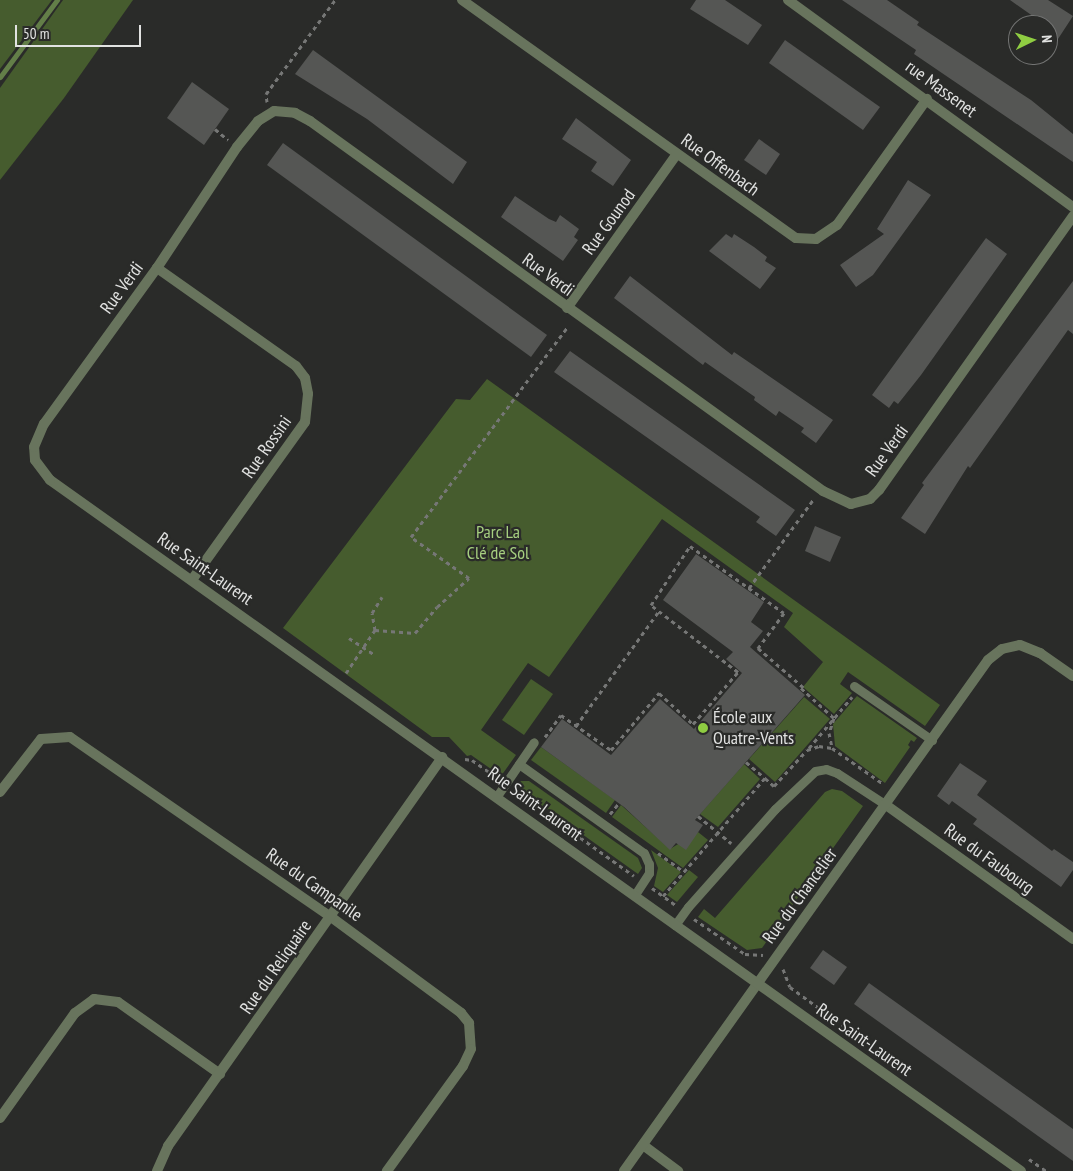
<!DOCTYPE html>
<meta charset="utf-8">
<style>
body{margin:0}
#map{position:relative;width:1073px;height:1171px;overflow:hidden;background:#2a2b29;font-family:"PT Sans Narrow",sans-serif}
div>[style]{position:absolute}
.green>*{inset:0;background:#465c2e}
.stream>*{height:5px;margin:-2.5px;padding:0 2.5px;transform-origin:2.5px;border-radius:2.5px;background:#637e48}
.building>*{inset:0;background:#555654}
.path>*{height:3px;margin-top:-1.5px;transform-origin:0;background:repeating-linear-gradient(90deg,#767776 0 4px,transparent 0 8px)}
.lane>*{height:9px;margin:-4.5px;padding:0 4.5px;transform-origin:4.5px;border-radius:4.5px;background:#68745d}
.street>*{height:10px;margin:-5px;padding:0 5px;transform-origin:5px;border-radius:5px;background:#68745d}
.dots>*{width:14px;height:14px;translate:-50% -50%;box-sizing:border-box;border:2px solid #2a2b29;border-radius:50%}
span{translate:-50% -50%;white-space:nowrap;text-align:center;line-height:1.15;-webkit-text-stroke:4.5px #2a2b29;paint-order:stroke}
.street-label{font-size:18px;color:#e1e2e1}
.park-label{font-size:18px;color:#a6cf7f}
.poi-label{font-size:18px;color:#e1e2e1}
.left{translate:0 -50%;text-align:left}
.north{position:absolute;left:1008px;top:15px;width:50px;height:50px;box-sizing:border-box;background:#2a2b29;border:1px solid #737473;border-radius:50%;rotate:86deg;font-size:14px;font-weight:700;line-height:20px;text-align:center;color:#e1e2e1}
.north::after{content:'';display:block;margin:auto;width:18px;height:22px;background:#8fcd42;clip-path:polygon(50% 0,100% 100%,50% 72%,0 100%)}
.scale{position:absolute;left:15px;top:25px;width:126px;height:22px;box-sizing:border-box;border:2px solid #e1e2e1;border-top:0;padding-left:6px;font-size:15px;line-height:18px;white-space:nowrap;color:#e1e2e1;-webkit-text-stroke:4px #2a2b29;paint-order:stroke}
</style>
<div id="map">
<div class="green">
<i style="clip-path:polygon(0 0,52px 0,0 69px)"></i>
<i style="clip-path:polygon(63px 0,133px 0,64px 98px,0 180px,0 88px)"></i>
<i style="clip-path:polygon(487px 379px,940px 705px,925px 726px,848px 672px,840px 684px,852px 693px,834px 714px,803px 687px,823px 662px,784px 627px,793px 613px,662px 519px,549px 677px,528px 663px,481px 730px,516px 755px,501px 776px,471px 755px,467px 756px,449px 737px,432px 737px,283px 628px,456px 399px,470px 400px)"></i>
<i style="clip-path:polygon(531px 679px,553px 694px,524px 735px,502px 720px)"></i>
<i style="clip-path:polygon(857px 696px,917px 738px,914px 742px,911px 740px,908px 745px,910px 747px,885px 783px,835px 746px,833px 724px)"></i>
<i style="clip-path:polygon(804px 697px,830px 719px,775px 782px,749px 759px)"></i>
<i style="clip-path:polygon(541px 747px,615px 800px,606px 813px,531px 760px)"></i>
<i style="clip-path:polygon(744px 764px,760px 779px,718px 827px,700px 814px)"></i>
<i style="clip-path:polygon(521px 781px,529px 781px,638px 858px,642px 868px,638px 874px,516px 787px)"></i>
<i style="clip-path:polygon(832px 789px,842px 791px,863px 806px,762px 948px,747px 950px,698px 917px,704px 909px,715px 918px,825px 792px)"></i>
<i style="clip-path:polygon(621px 805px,670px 849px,698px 832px,708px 840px,683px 868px,612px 817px)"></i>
<i style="clip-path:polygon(651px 850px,681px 872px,663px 892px,654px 886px,658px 868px)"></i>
<i style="clip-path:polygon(689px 870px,698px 877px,677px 902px,667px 895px)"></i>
</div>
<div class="stream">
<i style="left:0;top:77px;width:96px;rotate:-53.5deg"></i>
</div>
<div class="building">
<i style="clip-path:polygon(696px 0,725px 0,762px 25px,748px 45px,690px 9px)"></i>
<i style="clip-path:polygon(842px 0,887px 0,919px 22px,917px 25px,1031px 100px,1073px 134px,1073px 162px,914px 54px,916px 50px)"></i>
<i style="clip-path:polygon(1010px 0,1048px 0,1073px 16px,1058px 39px,1048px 32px,1048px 25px,1033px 25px,1037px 19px)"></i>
<i style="clip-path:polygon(785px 40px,880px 107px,863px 130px,769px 63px)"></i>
<i style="clip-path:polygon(313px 50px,467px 162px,453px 184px,367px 119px,295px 74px)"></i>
<i style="clip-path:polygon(192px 82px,229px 109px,204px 145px,167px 118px)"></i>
<i style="clip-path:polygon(576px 118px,631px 160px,613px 186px,591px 171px,597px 162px,562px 139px)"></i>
<i style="clip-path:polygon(759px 139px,780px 154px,766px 175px,744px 160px)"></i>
<i style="clip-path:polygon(283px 143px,547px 335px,531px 357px,267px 165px)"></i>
<i style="clip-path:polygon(908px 180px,931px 195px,873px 275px,856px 287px,840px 265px,884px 234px,877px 229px)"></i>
<i style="clip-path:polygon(515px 196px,549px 219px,556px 222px,560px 215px,579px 229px,574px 237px,578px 240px,563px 261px,501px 217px)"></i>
<i style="clip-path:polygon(726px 234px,732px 238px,734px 234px,754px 247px,767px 257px,765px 261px,776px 268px,760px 289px,709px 251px)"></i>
<i style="clip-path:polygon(986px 238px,1007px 254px,921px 375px,898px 404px,894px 401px,889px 408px,872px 395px)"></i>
<i style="clip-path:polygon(630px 276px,732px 355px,734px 352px,833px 420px,816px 443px,801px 432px,804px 428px,779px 411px,776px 416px,754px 400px,755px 397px,705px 362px,703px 365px,614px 298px)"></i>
<i style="clip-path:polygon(1073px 281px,1073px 334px,1068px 330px,970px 468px,968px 466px,925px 534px,901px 518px,924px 485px,922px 483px)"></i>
<i style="clip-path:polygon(570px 351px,795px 510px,776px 536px,756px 522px,760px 517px,554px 372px)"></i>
<i style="clip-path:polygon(815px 526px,841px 537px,830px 562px,805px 551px)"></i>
<i style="clip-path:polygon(696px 554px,764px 602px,751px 622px,763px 631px,750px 647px,805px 695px,695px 820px,703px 825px,686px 850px,676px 843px,670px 850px,624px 807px,541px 747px,562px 719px,611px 755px,660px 699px,694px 729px,742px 673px,726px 659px,733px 652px,663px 600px)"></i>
<i style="clip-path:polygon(960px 763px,987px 781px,977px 795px,1052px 851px,1054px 849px,1073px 862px,1073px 870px,1061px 887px,973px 824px,977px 819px,952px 801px,949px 805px,937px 796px)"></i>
<i style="clip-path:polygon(823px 950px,847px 967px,834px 985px,810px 968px)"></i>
<i style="clip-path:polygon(869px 983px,1073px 1129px,1073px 1161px,854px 1004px)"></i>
</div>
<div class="path">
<i style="left:267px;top:102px;width:8px;rotate:-97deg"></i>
<i style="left:266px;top:94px;width:117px;rotate:-53.7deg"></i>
<i style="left:215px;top:129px;width:17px;rotate:40deg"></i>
<i style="left:749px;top:588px;width:109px;rotate:-54deg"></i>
<i style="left:375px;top:630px;width:40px;rotate:4.3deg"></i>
<i style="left:415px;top:633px;width:34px;rotate:-50deg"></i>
<i style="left:437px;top:607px;width:43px;rotate:-42.2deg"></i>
<i style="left:469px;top:578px;width:71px;rotate:-144.7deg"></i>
<i style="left:411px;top:537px;width:263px;rotate:-53.3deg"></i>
<i style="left:349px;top:638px;width:31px;rotate:33deg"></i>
<i style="left:346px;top:673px;width:52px;rotate:-56deg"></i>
<i style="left:375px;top:630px;width:17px;rotate:-100deg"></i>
<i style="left:372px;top:613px;width:19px;rotate:-58deg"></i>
<i style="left:801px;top:688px;width:45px;rotate:42.3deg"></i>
<i style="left:834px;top:718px;width:16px;rotate:108deg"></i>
<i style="left:829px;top:733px;width:14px;rotate:78deg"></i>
<i style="left:576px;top:726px;width:142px;rotate:-54.2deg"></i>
<i style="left:545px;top:737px;width:27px;rotate:-54deg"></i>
<i style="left:561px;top:715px;width:61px;rotate:35deg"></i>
<i style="left:611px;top:750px;width:75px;rotate:-49.9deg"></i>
<i style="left:659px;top:693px;width:46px;rotate:42.4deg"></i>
<i style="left:693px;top:724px;width:69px;rotate:-49.1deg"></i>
<i style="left:738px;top:672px;width:110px;rotate:-142.4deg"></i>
<i style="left:651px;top:605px;width:71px;rotate:-56.5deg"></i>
<i style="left:690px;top:546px;width:115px;rotate:35.5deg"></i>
<i style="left:784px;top:613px;width:44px;rotate:126.6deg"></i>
<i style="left:758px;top:648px;width:60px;rotate:40.9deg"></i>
<i style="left:809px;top:748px;width:67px;rotate:-49.9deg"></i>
<i style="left:465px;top:759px;width:7px;rotate:8deg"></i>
<i style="left:472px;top:760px;width:29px;rotate:35deg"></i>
<i style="left:746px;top:762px;width:25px;rotate:40deg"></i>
<i style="left:515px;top:791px;width:146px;rotate:35.5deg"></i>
<i style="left:610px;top:814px;width:14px;rotate:-51deg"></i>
<i style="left:698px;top:816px;width:43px;rotate:39.3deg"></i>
<i style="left:658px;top:853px;width:32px;rotate:36deg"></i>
<i style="left:652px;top:888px;width:29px;rotate:36deg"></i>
<i style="left:663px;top:896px;width:156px;rotate:-49.2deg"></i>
<i style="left:765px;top:778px;width:12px;rotate:42deg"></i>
<i style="left:774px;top:786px;width:49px;rotate:-47.5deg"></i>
<i style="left:807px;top:750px;width:13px;rotate:-18deg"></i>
<i style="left:819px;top:746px;width:13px;rotate:9deg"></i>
<i style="left:832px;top:748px;width:61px;rotate:35deg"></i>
<i style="left:694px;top:919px;width:62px;rotate:34.5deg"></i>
<i style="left:745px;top:954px;width:18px;rotate:3deg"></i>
<i style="left:783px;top:969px;width:19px;rotate:69deg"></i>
<i style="left:790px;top:987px;width:90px;rotate:36deg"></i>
<i style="left:1029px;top:1159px;width:21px;rotate:35deg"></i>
</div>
<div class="lane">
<i style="left:854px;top:686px;width:95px;rotate:34.7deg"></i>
<i style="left:519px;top:764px;width:153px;rotate:35.5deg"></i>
<i style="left:644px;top:853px;width:12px;rotate:66deg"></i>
<i style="left:649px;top:864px;width:9px;rotate:90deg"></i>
<i style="left:649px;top:873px;width:27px;rotate:123deg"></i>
<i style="left:497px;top:796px;width:65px;rotate:-55.6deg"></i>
<i style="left:675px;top:925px;width:22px;rotate:-54deg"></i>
<i style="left:688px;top:907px;width:131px;rotate:-48.4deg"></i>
<i style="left:775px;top:809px;width:55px;rotate:-43.5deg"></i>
<i style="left:815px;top:771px;width:11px;rotate:-10deg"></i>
<i style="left:826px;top:769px;width:12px;rotate:20deg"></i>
<i style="left:837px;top:773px;width:59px;rotate:33.1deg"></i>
</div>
<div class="street">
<i style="left:462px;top:0;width:410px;rotate:35.5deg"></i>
<i style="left:796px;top:238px;width:20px;rotate:3deg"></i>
<i style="left:816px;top:239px;width:25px;rotate:-34deg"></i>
<i style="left:837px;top:225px;width:155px;rotate:-54.5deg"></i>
<i style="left:788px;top:0;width:352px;rotate:36deg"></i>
<i style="left:157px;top:268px;width:170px;rotate:35.2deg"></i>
<i style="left:296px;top:366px;width:15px;rotate:53deg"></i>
<i style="left:305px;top:378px;width:16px;rotate:79deg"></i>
<i style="left:308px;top:394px;width:28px;rotate:96deg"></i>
<i style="left:305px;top:422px;width:194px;rotate:125.6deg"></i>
<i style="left:567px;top:308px;width:189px;rotate:-54.5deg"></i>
<i style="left:0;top:792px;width:67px;rotate:-52.3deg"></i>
<i style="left:41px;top:739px;width:29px;rotate:-4deg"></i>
<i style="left:70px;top:737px;width:317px;rotate:34.6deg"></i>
<i style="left:331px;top:917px;width:162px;rotate:36.4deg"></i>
<i style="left:461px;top:1013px;width:13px;rotate:51deg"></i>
<i style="left:469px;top:1023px;width:26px;rotate:86deg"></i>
<i style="left:471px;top:1049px;width:19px;rotate:115deg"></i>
<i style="left:463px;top:1066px;width:130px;rotate:125.9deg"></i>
<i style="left:886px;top:805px;width:230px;rotate:35.6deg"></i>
<i style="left:0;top:1118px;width:129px;rotate:-54.5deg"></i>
<i style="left:75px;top:1013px;width:24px;rotate:-36deg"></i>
<i style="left:94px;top:999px;width:24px;rotate:7deg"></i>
<i style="left:118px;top:1002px;width:125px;rotate:35.2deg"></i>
<i style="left:643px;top:1145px;width:44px;rotate:36.6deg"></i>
<i style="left:157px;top:1171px;width:27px;rotate:-66deg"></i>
<i style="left:168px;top:1146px;width:476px;rotate:-54.8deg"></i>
<i style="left:624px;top:1171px;width:627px;rotate:-54.54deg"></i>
<i style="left:988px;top:660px;width:18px;rotate:-38deg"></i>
<i style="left:1002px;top:649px;width:18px;rotate:-13deg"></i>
<i style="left:1020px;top:645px;width:22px;rotate:22deg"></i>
<i style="left:1040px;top:653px;width:40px;rotate:34.9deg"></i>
<i style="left:1021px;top:1171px;width:1192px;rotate:-144.56deg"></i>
<i style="left:50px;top:480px;width:25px;rotate:-127deg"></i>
<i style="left:35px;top:460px;width:13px;rotate:-94deg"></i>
<i style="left:34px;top:447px;width:25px;rotate:-67deg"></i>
<i style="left:44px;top:424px;width:193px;rotate:-54.1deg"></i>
<i style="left:157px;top:268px;width:145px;rotate:-56.5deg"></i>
<i style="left:237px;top:147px;width:33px;rotate:-51deg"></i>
<i style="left:258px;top:121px;width:19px;rotate:-32deg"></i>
<i style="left:274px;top:111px;width:21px;rotate:5deg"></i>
<i style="left:295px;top:113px;width:17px;rotate:28deg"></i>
<i style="left:310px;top:121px;width:633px;rotate:35.8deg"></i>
<i style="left:823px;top:491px;width:31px;rotate:25deg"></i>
<i style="left:851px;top:504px;width:20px;rotate:-15deg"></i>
<i style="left:870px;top:499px;width:13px;rotate:-45deg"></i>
<i style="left:879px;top:490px;width:336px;rotate:-54.7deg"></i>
</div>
<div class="dots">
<i style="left:703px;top:728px;background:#8fcd42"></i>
</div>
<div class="street-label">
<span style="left:941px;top:89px;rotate:36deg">rue Massenet</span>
<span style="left:720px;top:165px;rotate:36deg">Rue Offenbach</span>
<span style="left:609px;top:222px;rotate:-54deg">Rue Gounod</span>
<span style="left:548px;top:275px;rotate:36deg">Rue Verdi</span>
<span style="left:122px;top:288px;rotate:-54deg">Rue Verdi</span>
<span style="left:267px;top:447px;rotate:-55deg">Rue Rossini</span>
<span style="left:887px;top:451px;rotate:-54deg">Rue Verdi</span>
<span style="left:205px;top:569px;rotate:35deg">Rue Saint-Laurent</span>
<span style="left:535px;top:804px;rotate:36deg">Rue Saint-Laurent</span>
<span style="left:989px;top:859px;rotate:36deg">Rue du Faubourg</span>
<span style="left:314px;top:885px;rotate:35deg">Rue du Campanile</span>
<span style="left:800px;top:896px;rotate:-54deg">Rue du Chancelier</span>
<span style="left:276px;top:967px;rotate:-55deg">Rue du Reliquaire</span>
<span style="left:864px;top:1040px;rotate:35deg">Rue Saint-Laurent</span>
</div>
<div class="park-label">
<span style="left:498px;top:543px">Parc La<br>Clé de Sol</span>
</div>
<div class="poi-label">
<span class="left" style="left:713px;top:728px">École aux<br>Quatre-Vents</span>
</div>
<div class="north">N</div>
<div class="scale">50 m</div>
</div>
